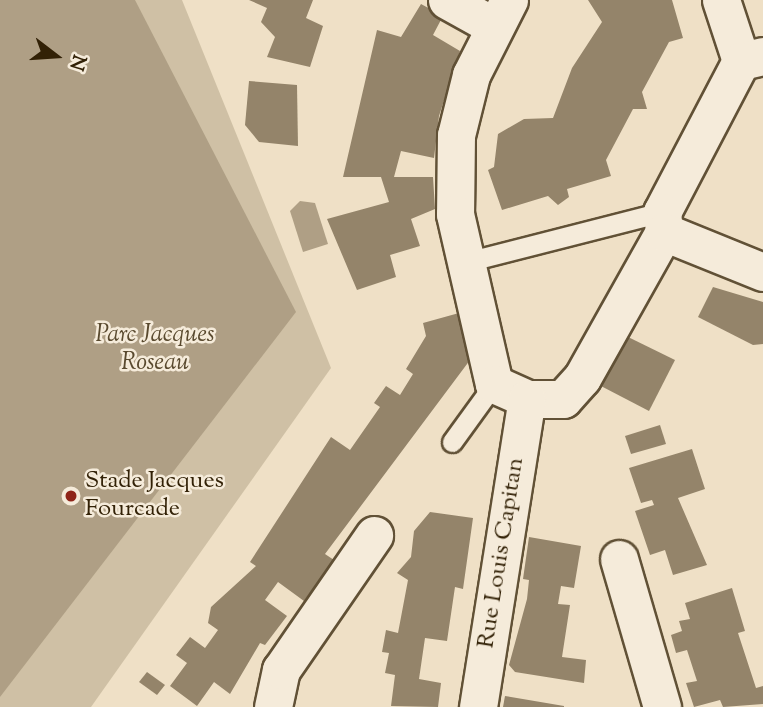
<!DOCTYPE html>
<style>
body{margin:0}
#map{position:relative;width:763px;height:707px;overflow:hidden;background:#efe0c6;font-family:"Sorts Mill Goudy",serif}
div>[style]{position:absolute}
.green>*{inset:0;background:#cfc0a5}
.water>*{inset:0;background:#af9f85}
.building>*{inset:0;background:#94846a}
.roads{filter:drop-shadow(2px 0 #615136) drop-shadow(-2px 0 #615136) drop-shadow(0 2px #615136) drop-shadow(0 -2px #615136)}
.service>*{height:19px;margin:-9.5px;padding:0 9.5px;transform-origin:9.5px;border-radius:9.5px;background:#f5ebda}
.minor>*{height:37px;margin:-18.5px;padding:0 18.5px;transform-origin:18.5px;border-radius:18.5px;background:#f5ebda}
.dots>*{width:19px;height:19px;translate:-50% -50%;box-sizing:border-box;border:4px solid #f5ebda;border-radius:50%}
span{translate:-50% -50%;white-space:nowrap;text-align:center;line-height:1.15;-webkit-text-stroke:5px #f5ebda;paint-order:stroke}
.park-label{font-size:24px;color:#59492e;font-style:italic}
.poi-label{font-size:24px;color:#322106}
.left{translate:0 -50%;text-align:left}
.street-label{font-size:24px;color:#322106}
.north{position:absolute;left:21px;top:21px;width:70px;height:70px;-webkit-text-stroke:5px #f5ebda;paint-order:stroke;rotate:107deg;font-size:19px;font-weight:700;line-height:28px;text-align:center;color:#322106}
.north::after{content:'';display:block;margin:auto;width:24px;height:32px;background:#322106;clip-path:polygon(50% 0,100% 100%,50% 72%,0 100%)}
</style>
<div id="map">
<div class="green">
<i style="clip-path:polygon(0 0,182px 0,331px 368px,91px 707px,0 707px)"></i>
</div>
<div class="water">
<i style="clip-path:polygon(0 0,135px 0,296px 312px,0 697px)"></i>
<i style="clip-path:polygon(300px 201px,315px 203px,328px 244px,303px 252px,290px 211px)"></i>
</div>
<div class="building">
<i style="clip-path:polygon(249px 0,313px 0,306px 18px,323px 26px,310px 67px,267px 57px,275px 37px,261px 22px,267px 8px)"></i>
<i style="clip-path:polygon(588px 0,672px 0,683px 38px,669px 42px,642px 92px,647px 109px,633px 109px,606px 160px,611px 176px,567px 189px,569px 197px,558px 205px,548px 196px,502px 210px,488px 170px,494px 167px,498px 134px,524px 119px,553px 118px,572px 68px,602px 22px)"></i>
<i style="clip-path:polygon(421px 4px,443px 16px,433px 35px,460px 51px,439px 116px,434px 158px,401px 151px,394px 177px,433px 177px,435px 209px,411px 219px,420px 246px,390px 255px,396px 277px,357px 290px,327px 219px,389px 202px,381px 177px,343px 177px,377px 30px,401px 37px)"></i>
<i style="clip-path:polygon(249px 81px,297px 85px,298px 146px,259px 142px,245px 125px)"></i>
<i style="clip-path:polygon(713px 287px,763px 302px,763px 344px,753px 345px,698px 317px)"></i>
<i style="clip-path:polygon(459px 313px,473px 356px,325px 554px,334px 560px,304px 601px,278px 582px,265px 600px,287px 616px,265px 645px,260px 643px,230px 694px,214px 682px,197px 706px,170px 686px,187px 663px,176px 655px,190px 637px,205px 648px,218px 630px,208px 623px,211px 607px,256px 566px,250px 562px,331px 437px,350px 450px,380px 407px,374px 403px,386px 386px,400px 395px,413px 374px,406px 369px,426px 336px,423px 323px)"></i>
<i style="clip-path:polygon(624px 335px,675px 360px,649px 411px,599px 385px)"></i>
<i style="clip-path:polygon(660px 425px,666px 444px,631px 454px,625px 436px)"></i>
<i style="clip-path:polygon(692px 449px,705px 489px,678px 498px,707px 565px,673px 575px,665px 550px,650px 555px,635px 511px,654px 505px,652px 500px,641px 503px,629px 468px)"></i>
<i style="clip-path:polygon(430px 512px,473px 518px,463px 589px,455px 587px,447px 641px,425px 638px,419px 679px,441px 683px,438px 707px,391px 706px,395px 675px,385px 673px,389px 653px,382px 652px,386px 630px,398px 633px,408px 580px,397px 573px,411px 557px,414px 531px)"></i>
<i style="clip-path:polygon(529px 537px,581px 546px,574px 588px,561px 586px,558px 604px,570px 605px,562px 657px,586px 660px,584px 683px,515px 672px,509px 665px,527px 599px,529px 580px,523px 579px)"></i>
<i style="clip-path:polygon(732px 588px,745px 631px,738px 633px,756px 688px,763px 686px,763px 704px,723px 707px,720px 700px,694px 707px,686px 683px,697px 681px,687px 650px,676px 653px,671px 635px,682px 631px,679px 621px,690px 619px,685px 603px)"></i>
<i style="clip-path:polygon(147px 672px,165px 685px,157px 695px,139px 682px)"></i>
<i style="clip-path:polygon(505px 696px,564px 706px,564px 707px,503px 707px)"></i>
</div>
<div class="roads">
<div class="service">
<i style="left:466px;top:262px;width:202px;rotate:-14.3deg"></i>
<i style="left:452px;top:442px;width:72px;rotate:-54.1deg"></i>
</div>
<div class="minor">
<i style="left:447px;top:0;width:51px;rotate:29.1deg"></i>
<i style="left:509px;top:0;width:84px;rotate:116.9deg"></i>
<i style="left:471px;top:75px;width:62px;rotate:104deg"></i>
<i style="left:456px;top:135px;width:79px;rotate:90.7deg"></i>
<i style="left:455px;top:214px;width:174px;rotate:77.1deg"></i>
<i style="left:494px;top:384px;width:36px;rotate:24deg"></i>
<i style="left:527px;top:399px;width:36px"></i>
<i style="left:563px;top:399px;width:28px;rotate:-48deg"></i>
<i style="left:582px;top:378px;width:167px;rotate:-60.7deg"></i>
<i style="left:721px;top:0;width:64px;rotate:71.8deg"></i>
<i style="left:763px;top:56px;width:23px;rotate:167deg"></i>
<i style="left:741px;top:61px;width:170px;rotate:117.6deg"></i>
<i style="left:662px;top:212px;width:20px;rotate:84deg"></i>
<i style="left:664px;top:232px;width:107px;rotate:22deg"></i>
<i style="left:619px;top:559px;width:154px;rotate:73.8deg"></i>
<i style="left:273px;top:707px;width:38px;rotate:-78deg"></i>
<i style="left:281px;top:670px;width:164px;rotate:-55.4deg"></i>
<i style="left:478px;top:707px;width:312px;rotate:-81deg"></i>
</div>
</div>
<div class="dots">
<i style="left:71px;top:496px;background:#8f2418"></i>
</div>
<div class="park-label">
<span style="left:155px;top:350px">Parc Jacques<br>Roseau</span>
</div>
<div class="poi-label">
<span class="left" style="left:85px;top:496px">Stade Jacques<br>Fourcade</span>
</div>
<div class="street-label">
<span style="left:502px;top:553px;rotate:-81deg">Rue Louis Capitan</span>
</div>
<div class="north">N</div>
</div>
